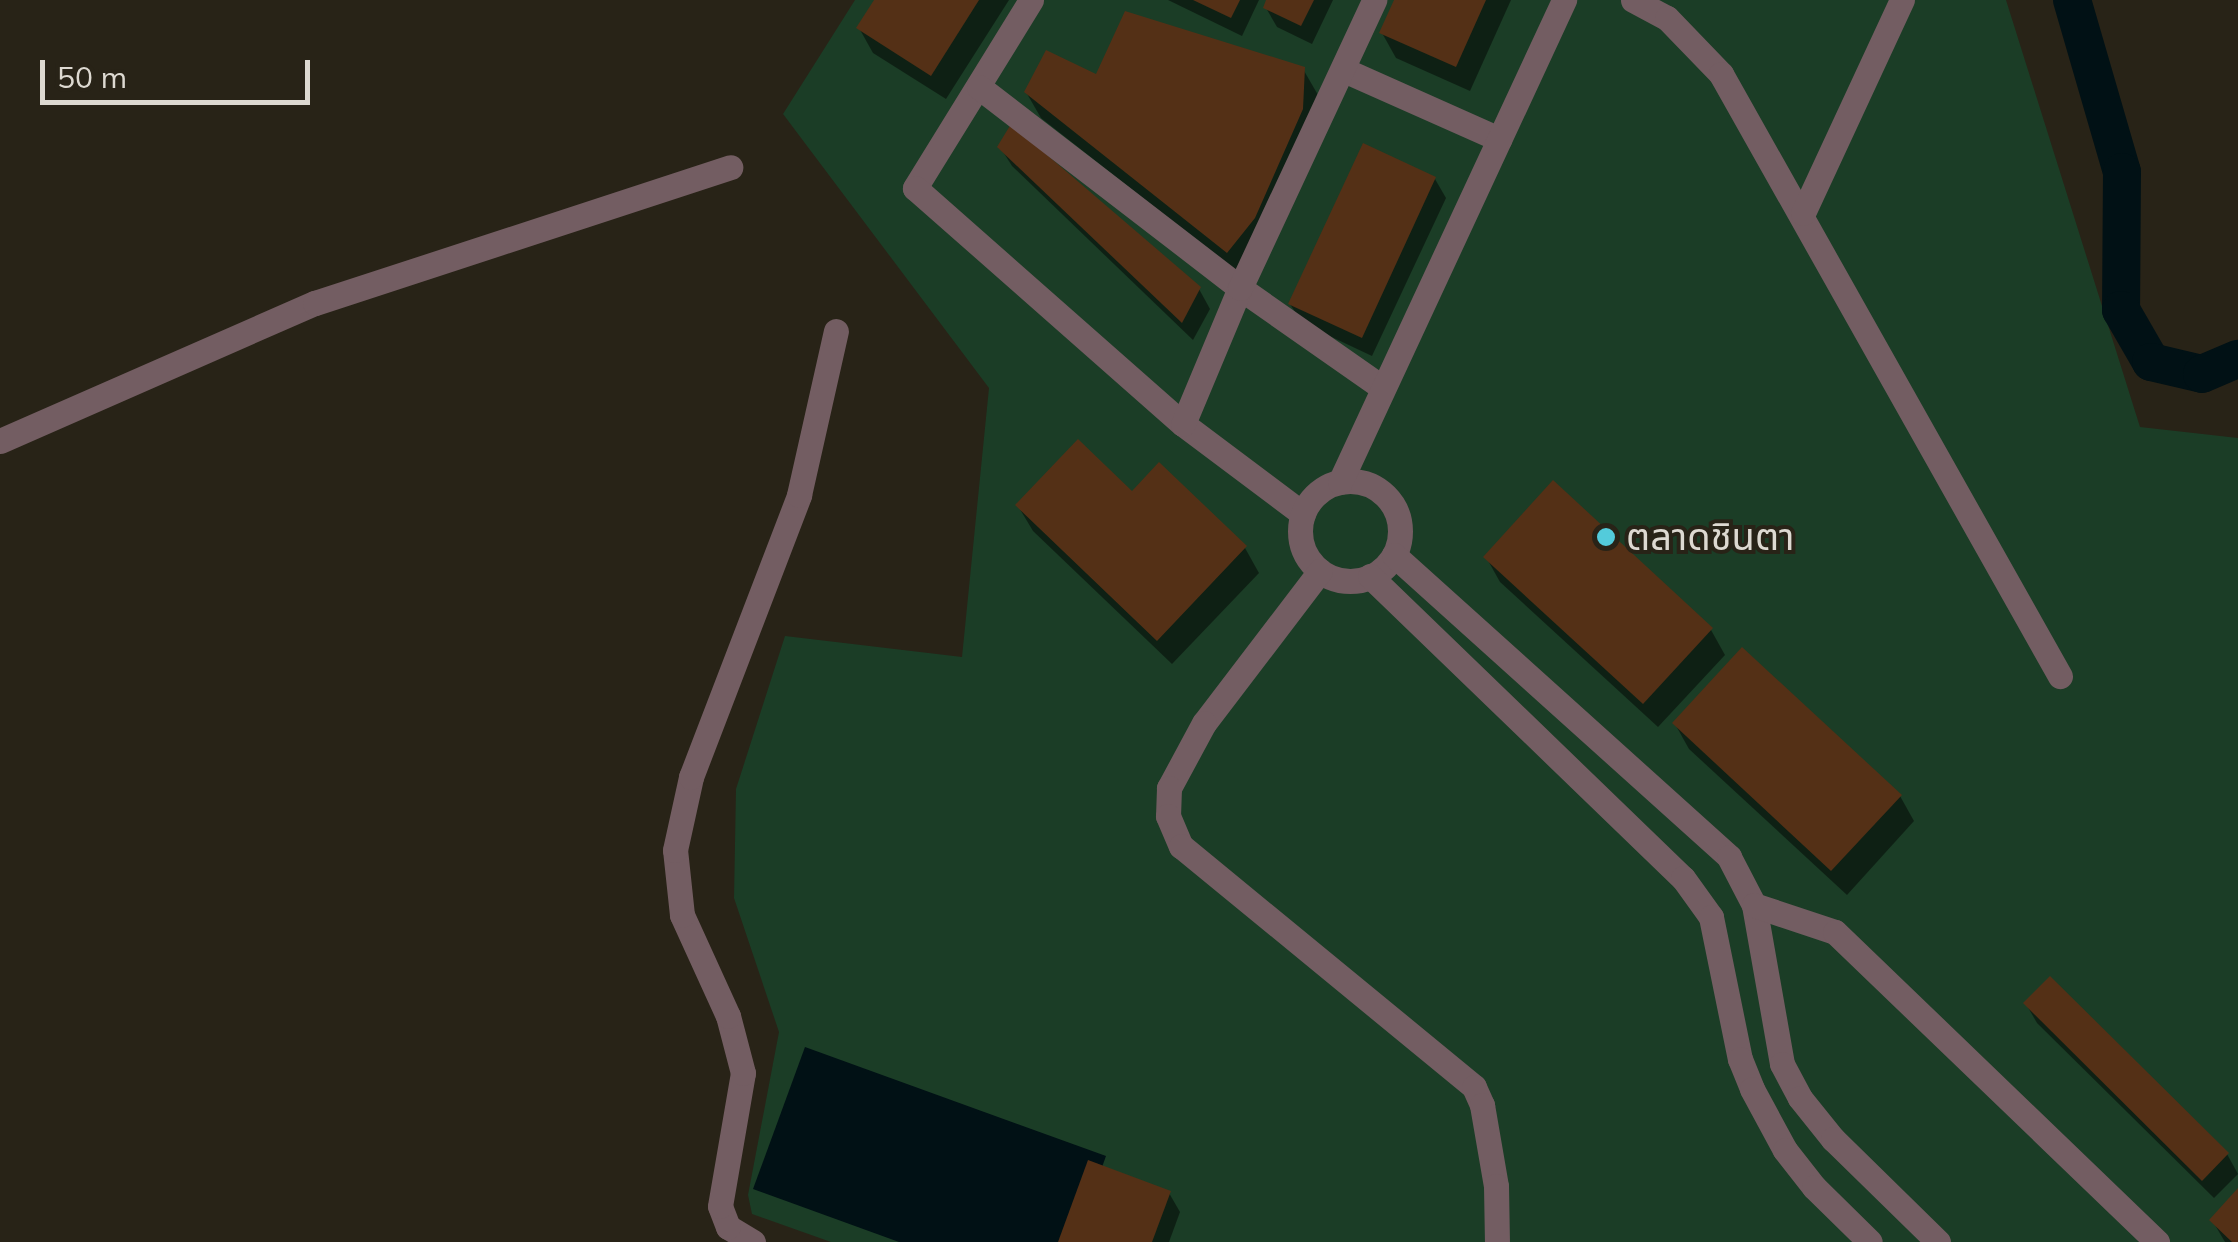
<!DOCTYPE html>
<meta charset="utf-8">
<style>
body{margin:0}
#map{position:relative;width:2238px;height:1242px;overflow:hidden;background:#282317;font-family:Mulish,"Noto Sans Thai",sans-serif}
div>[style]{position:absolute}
.green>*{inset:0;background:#1b3d26}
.water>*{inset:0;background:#011115}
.shadow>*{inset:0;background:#0007}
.canal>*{height:38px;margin:-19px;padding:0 19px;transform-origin:19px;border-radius:19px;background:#011115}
.building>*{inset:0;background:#543016}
.minor>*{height:25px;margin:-12.5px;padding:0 12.5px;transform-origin:12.5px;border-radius:12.5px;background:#735d62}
.minor>.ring{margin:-12.5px;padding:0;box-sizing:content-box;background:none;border:25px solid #735d62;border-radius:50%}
.dots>*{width:28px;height:28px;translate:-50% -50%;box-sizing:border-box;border:5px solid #282317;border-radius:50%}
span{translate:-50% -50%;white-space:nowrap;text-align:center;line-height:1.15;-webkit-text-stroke:8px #282317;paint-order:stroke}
.poi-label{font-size:38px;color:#ddd9d1}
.left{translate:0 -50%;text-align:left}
.scale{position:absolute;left:40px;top:60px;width:270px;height:45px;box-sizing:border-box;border:5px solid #ddd9d1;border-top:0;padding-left:12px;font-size:30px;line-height:35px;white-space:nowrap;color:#ddd9d1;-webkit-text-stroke:8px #282317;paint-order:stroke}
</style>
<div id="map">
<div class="green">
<i style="clip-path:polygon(855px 0,2006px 0,2140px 427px,2238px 438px,2238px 1242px,831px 1242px,752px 1214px,748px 1195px,779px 1032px,734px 898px,736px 789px,785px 636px,962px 657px,989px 388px,783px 114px)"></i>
</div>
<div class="water">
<i style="clip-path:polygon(805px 1047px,1106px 1156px,1075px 1242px,899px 1242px,753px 1189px)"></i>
</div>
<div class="shadow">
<i style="clip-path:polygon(877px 0,1009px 0,946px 99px,873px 53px,859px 28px)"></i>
<i style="clip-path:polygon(1168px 0,1259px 0,1242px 36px)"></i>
<i style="clip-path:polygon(1269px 0,1333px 0,1312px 44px,1277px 27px,1266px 8px)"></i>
<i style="clip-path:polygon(1396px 0,1511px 0,1470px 91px,1396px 58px,1382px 33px)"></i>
<i style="clip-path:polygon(1303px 69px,1318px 95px,1242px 276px,1041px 118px,1026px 92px,1097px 77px)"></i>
<i style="clip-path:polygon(1000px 147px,1199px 289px,1210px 309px,1193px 340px,1012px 166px)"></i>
<i style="clip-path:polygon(1435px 179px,1446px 198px,1372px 356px,1302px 323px,1290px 304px)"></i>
<i style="clip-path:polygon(1132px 494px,1245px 548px,1259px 573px,1172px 664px,1033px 531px,1018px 506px)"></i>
<i style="clip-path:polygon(1486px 557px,1711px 630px,1725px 655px,1658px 727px,1500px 582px)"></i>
<i style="clip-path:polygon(1675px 724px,1900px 796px,1914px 821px,1847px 895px,1689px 749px)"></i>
<i style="clip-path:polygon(2026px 1004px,2227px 1154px,2238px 1174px,2214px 1198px,2037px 1023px)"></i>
<i style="clip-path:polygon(1169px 1193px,1180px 1212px,1169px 1242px,1060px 1242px)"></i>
<i style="clip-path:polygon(2212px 1220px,2238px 1242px,2225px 1242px)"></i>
</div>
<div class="canal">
<i style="left:2072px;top:0;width:179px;rotate:73.8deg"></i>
<i style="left:2122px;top:172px;width:138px;rotate:90.4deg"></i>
<i style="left:2121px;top:310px;width:60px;rotate:60deg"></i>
<i style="left:2151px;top:362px;width:52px;rotate:13.2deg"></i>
<i style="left:2202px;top:374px;width:39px;rotate:-23deg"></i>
</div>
<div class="building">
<i style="clip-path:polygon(874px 0,979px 0,931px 76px,856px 28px)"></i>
<i style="clip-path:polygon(1193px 0,1240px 0,1231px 18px)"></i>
<i style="clip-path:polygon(1266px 0,1314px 0,1301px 26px,1263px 8px)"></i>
<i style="clip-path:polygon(1394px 0,1486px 0,1456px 67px,1379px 33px)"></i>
<i style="clip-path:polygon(1125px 11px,1305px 67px,1303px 109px,1255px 218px,1227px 253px,1024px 92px,1046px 50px,1096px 74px)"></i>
<i style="clip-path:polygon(1011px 124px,1201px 287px,1182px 323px,997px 147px)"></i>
<i style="clip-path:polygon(1363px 143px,1436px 177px,1362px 338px,1288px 304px)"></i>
<i style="clip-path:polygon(1078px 439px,1132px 491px,1159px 462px,1247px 546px,1157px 641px,1015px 505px)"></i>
<i style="clip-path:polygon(1553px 480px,1713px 628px,1643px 704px,1483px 557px)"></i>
<i style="clip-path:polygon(1742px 647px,1902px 795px,1831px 871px,1672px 723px)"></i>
<i style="clip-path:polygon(2050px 976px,2229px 1153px,2202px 1181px,2023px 1003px)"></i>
<i style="clip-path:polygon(1088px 1160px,1171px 1191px,1152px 1242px,1058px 1242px)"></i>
<i style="clip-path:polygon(2238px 1188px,2238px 1242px,2232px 1242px,2209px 1220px)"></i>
</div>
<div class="minor">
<i style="left:1031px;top:0;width:221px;rotate:121.7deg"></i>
<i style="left:915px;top:188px;width:357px;rotate:41.4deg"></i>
<i style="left:1183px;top:424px;width:150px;rotate:36.9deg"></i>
<i style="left:1633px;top:0;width:38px;rotate:28deg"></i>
<i style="left:1667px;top:18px;width:78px;rotate:46deg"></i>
<i style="left:1721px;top:74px;width:691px;rotate:60.62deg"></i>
<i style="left:1344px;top:70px;width:170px;rotate:24deg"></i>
<i style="left:979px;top:87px;width:329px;rotate:37.6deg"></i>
<i style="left:1240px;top:288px;width:174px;rotate:35deg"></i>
<i style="left:1803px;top:213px;width:235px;rotate:-65.1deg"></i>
<i style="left:1183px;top:424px;width:147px;rotate:-67.3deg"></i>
<i style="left:1240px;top:288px;width:318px;rotate:-65deg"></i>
<i style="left:0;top:441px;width:344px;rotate:-23.7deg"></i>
<i style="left:315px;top:303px;width:437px;rotate:-18.1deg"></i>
<i class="ring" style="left:1300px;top:481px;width:75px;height:75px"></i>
<i style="left:1340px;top:482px;width:532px;rotate:-65.07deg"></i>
<i style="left:1394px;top:555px;width:451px;rotate:42deg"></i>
<i style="left:1729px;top:857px;width:54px;rotate:62.5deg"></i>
<i style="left:1754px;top:905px;width:161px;rotate:80deg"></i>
<i style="left:1782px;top:1064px;width:38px;rotate:62deg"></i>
<i style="left:1800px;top:1098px;width:53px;rotate:51.2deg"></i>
<i style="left:1833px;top:1139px;width:147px;rotate:44.4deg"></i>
<i style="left:1320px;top:571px;width:191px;rotate:127.3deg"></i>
<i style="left:1204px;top:723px;width:74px;rotate:118.3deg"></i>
<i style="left:1169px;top:788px;width:28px;rotate:92deg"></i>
<i style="left:1168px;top:816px;width:33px;rotate:67deg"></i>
<i style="left:1181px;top:846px;width:379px;rotate:39.4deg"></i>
<i style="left:1474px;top:1087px;width:20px;rotate:66deg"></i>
<i style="left:1482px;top:1105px;width:82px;rotate:80.2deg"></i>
<i style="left:1496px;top:1186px;width:56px;rotate:89deg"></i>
<i style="left:1370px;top:576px;width:435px;rotate:44deg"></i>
<i style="left:1683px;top:878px;width:48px;rotate:54.3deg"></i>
<i style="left:1711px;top:917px;width:145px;rotate:78.5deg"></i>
<i style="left:1740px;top:1059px;width:32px;rotate:68deg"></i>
<i style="left:1752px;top:1089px;width:69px;rotate:61.6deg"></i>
<i style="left:1785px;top:1150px;width:47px;rotate:51.9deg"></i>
<i style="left:1814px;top:1187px;width:78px;rotate:44.5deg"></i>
<i style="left:1754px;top:905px;width:85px;rotate:18.4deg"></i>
<i style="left:1835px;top:932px;width:447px;rotate:43.9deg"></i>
<i style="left:753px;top:1242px;width:29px;rotate:-149deg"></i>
<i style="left:728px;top:1227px;width:22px;rotate:-111deg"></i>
<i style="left:720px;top:1206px;width:135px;rotate:-80.2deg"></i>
<i style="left:743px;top:1073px;width:59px;rotate:-104.7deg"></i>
<i style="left:728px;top:1016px;width:111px;rotate:-114.5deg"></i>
<i style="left:682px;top:915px;width:65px;rotate:-96.1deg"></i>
<i style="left:675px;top:850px;width:75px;rotate:-77.6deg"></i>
<i style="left:691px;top:777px;width:302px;rotate:-69deg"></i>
<i style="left:799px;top:495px;width:168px;rotate:-77.3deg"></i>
</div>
<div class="dots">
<i style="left:1606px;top:537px;background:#53cbdb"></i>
</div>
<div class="poi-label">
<span class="left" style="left:1626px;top:537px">ตลาดชินตา</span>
</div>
<div class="scale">50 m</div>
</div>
